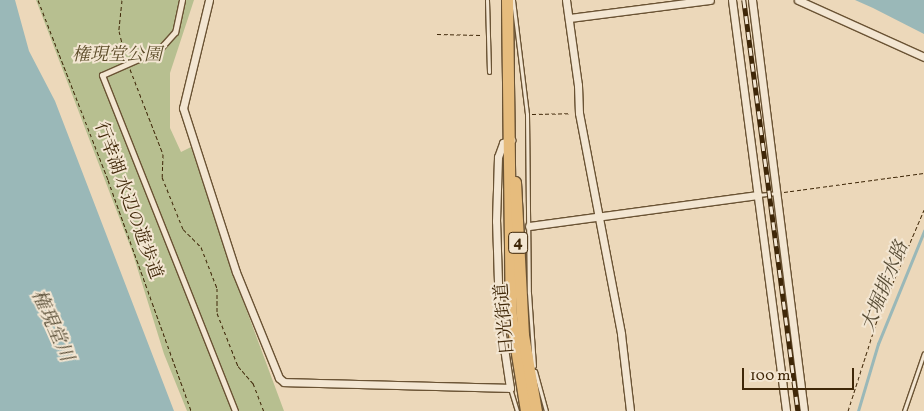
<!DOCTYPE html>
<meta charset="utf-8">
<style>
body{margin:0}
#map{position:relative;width:924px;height:411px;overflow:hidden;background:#ecd8ba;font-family:Vollkorn,"Noto Serif JP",serif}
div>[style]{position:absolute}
.green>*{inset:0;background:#b7bf90}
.water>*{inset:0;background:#9ab8b8}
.stream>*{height:2.5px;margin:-1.25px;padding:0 1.25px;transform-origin:1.25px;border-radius:1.25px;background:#9ab8b8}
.path>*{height:1px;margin-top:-0.5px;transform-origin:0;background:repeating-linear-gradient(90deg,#3f2708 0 4px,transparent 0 6.5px)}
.roads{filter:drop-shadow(1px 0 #6a5334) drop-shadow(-1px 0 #6a5334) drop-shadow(0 1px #6a5334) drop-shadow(0 -1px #6a5334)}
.service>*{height:3px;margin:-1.5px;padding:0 1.5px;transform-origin:1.5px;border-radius:1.5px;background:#f3e6d2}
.pedestrian>*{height:5px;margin:-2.5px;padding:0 2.5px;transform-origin:2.5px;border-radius:2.5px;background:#f3e6d2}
.minor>*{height:7px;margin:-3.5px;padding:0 3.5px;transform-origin:3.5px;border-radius:3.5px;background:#f3e6d2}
.trunk>*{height:11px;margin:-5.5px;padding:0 5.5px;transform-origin:5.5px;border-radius:5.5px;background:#e6bc7d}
.rail>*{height:4.5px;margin-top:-2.25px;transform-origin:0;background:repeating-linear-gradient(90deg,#f3e6d2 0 8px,#3f2708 0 16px);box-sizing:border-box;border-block:1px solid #3f2708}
span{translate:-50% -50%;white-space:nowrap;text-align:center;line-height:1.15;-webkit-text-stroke:4px #f3e6d2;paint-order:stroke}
.shield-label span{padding:1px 4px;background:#f3e6d2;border:1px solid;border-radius:4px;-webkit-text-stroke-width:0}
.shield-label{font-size:16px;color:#3f2708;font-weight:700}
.park-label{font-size:18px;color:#5d4d2a;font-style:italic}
.street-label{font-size:18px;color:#3f2708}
.water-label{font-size:19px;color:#564b34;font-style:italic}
.scale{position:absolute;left:742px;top:368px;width:112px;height:22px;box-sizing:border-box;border:2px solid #3f2708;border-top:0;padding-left:6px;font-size:15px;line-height:18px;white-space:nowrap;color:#3f2708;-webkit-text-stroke:4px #f3e6d2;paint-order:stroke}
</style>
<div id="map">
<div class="green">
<i style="clip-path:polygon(36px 0,194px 0,170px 73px,170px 128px,181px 152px,191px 147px,232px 271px,284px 411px,187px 411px,164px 354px,132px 251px)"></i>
</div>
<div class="water">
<i style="clip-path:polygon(0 0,15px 0,29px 51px,55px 101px,174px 411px,0 411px)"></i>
<i style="clip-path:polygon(855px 0,924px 0,924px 34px,873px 8px)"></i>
</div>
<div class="stream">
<i style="left:858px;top:411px;width:70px;rotate:-73.4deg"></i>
<i style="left:878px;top:344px;width:122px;rotate:-67.8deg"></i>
</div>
<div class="path">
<i style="left:38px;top:0;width:193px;rotate:68.7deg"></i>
<i style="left:108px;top:180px;width:245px;rotate:70.2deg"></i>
<i style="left:122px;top:0;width:31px;rotate:96deg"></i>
<i style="left:119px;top:31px;width:29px;rotate:76deg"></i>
<i style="left:437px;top:34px;width:44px;rotate:1.3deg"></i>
<i style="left:130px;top:69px;width:91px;rotate:68.8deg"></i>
<i style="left:163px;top:154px;width:23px;rotate:92deg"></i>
<i style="left:162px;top:177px;width:56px;rotate:68deg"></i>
<i style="left:183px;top:229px;width:25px;rotate:45deg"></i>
<i style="left:201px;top:247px;width:44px;rotate:68.7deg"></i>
<i style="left:217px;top:288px;width:25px;rotate:90deg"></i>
<i style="left:217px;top:313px;width:57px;rotate:68.4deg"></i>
<i style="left:238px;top:366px;width:23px;rotate:49deg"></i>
<i style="left:253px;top:383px;width:30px;rotate:69deg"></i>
<i style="left:532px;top:114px;width:39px;rotate:-1deg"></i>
<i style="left:784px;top:192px;width:141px;rotate:-7.7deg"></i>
<i style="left:848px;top:411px;width:96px;rotate:-72.3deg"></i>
<i style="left:877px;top:320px;width:120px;rotate:-66.9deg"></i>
</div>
<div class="roads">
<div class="service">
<i style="left:487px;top:0;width:72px;rotate:88.4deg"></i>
<i style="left:513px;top:0;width:115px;rotate:83deg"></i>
<i style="left:527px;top:114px;width:179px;rotate:89.4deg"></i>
<i style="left:529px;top:293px;width:73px;rotate:86.1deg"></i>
<i style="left:758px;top:195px;width:18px;rotate:-6deg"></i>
<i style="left:535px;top:371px;width:41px;rotate:74.6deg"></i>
<i style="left:510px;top:388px;width:24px;rotate:73deg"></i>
<i style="left:904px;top:411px;width:61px;rotate:-71deg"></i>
</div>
<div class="pedestrian">
<i style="left:182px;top:0;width:33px;rotate:102deg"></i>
<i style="left:175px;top:32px;width:24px;rotate:132deg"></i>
<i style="left:159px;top:50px;width:62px;rotate:156.3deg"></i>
<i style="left:102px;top:75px;width:361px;rotate:68.4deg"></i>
</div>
<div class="minor">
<i style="left:209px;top:0;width:111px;rotate:103.5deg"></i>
<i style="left:183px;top:108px;width:172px;rotate:72.1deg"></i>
<i style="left:236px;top:272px;width:114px;rotate:67.9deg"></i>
<i style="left:279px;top:378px;width:6px;rotate:39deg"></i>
<i style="left:284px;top:382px;width:226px;rotate:1.5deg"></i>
<i style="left:510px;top:388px;width:75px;rotate:-98.5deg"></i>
<i style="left:499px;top:314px;width:93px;rotate:-91.8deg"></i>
<i style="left:496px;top:221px;width:64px;rotate:-88.2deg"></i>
<i style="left:498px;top:157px;width:15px;rotate:-70deg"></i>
<i style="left:503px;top:143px;width:9px;rotate:-21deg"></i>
<i style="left:566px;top:0;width:86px;rotate:82deg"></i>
<i style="left:578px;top:85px;width:28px;rotate:88deg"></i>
<i style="left:579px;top:113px;width:225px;rotate:79.2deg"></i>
<i style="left:621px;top:334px;width:78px;rotate:83.3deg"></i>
<i style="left:732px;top:0;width:415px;rotate:82.5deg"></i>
<i style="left:752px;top:0;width:414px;rotate:82.8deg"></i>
<i style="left:798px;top:0;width:138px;rotate:24.3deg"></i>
<i style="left:569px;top:18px;width:142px;rotate:-7.3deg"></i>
<i style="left:529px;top:226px;width:231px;rotate:-7.7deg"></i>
</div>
<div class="trunk">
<i style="left:507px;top:0;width:316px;rotate:89.3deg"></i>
<i style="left:511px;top:316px;width:96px;rotate:81deg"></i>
<i style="left:515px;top:182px;width:153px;rotate:87deg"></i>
<i style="left:523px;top:335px;width:77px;rotate:80.3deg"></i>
</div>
</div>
<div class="rail">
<i style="left:744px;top:0;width:415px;rotate:82.5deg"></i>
</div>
<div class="shield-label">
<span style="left:518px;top:243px">4</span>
</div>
<div class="park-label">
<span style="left:117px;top:56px">権現堂公園</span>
</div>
<div class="street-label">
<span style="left:127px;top:201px;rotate:70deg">行幸湖 水辺の遊歩道</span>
<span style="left:506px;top:319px;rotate:-95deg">日光街道</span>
</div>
<div class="water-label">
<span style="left:886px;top:287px;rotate:-68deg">大堀排水路</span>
<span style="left:51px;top:326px;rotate:66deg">権現堂川</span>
</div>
<div class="scale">100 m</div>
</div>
